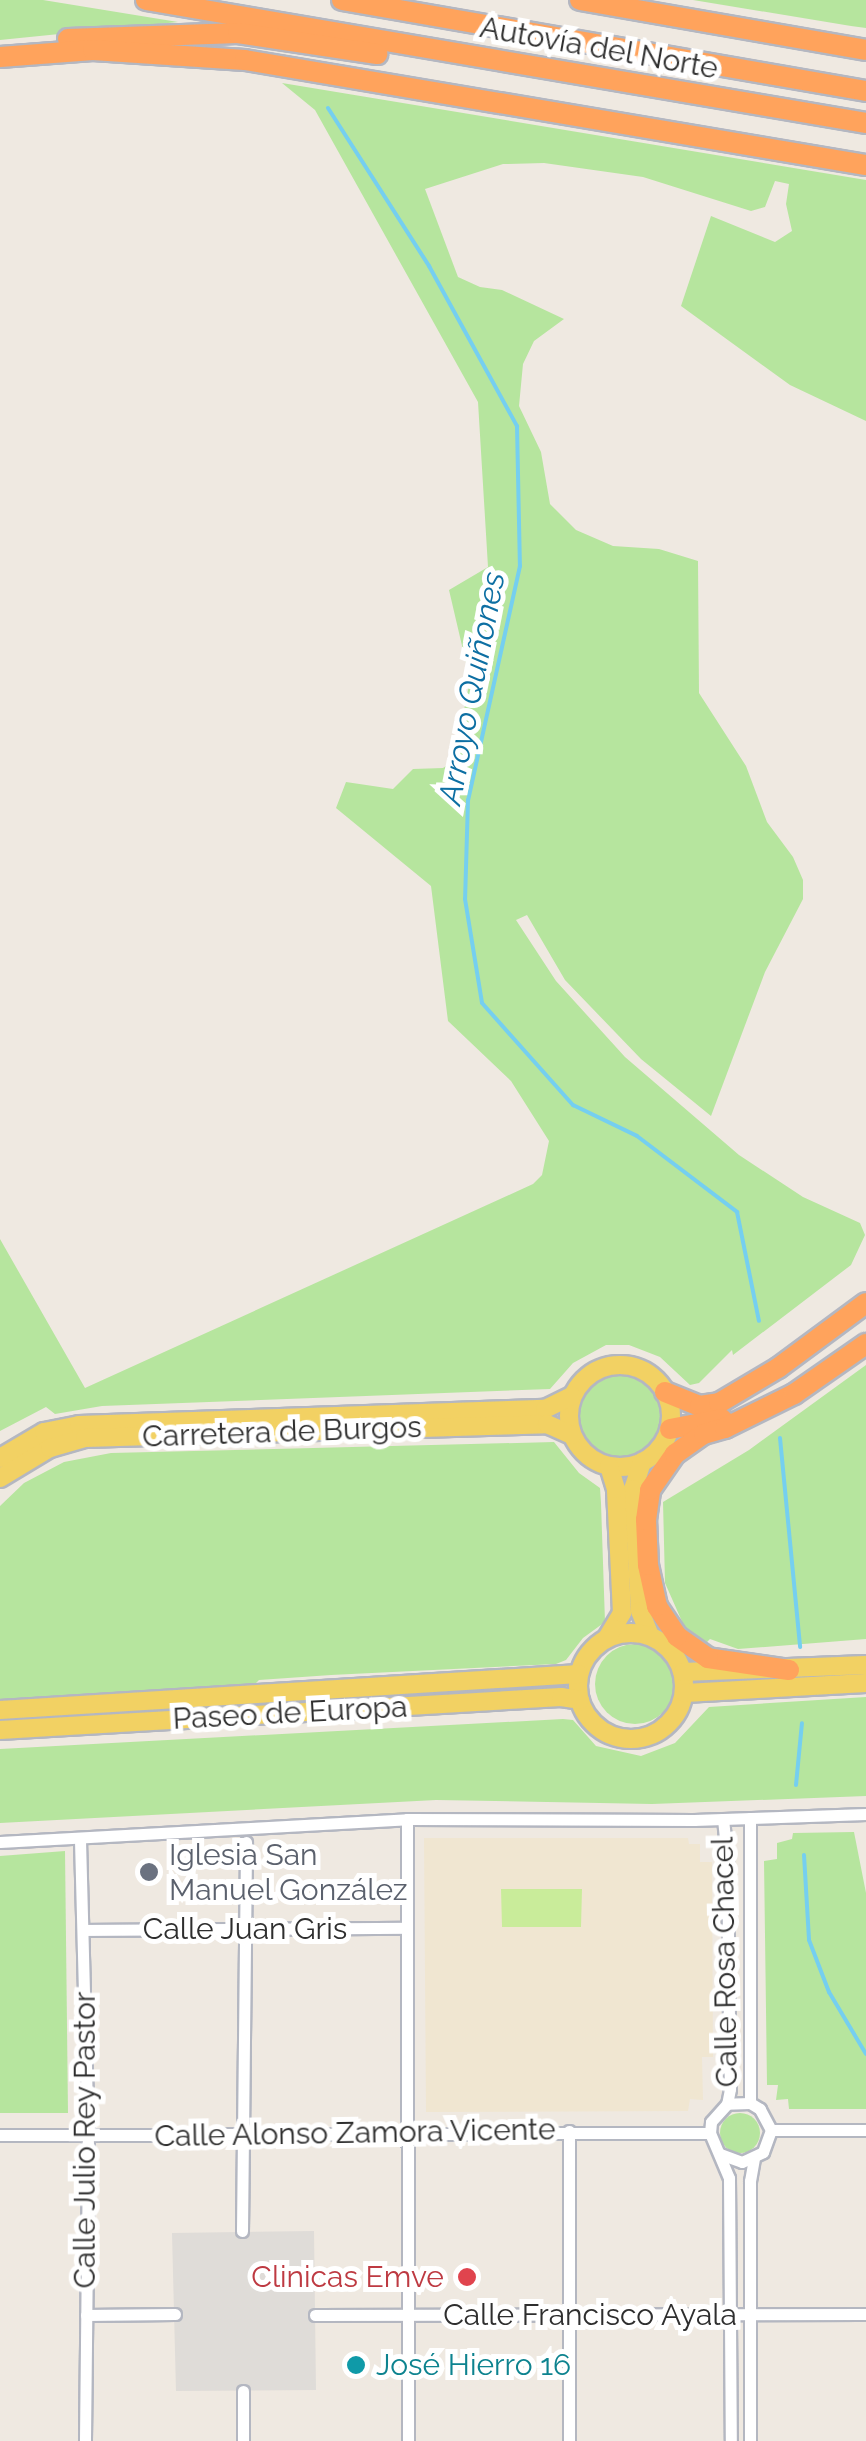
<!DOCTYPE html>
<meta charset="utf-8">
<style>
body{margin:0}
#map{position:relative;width:866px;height:2441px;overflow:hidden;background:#efe9e1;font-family:Raleway,sans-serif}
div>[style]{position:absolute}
.education>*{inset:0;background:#f0e6d1}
.green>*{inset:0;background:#b6e59e}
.round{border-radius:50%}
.pitch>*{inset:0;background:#c9ec9a}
.plaza>*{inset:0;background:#dfdcd8}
.stream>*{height:4px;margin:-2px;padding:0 2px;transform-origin:2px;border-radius:2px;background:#75cff0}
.roads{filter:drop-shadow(2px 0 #b4b7c1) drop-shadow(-2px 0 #b4b7c1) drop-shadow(0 2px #b4b7c1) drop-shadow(0 -2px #b4b7c1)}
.street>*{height:11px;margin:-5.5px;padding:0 5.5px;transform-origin:5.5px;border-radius:5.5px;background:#fff}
.primary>*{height:18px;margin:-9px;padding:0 9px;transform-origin:9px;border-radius:9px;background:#f2d163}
.primary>.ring{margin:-9px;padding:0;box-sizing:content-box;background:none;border:18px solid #f2d163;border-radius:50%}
.highway>*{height:20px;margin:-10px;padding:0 10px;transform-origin:10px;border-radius:10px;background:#ffa35c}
.dots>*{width:28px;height:28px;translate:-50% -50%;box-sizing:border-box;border:5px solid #fff;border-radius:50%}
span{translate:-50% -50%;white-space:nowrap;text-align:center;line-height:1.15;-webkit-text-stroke:10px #fff;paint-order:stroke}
.street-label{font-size:30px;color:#2e2e2e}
.worship-label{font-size:30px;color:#5b616d}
.left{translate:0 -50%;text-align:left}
.health-label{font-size:30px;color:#be3a42}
.right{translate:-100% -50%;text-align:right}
.culture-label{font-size:30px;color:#0d838f}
.water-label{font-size:32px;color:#0d6fa3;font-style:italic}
</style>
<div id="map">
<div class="education">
<i style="clip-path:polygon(424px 1838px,688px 1838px,689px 1844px,700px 1844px,700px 1862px,712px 1862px,713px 2057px,702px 2057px,703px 2100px,690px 2099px,688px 2111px,426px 2112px)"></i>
</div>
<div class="green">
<i style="clip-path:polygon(0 0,43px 0,178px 22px,0 40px)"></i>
<i style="clip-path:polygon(693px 0,866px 0,866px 28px,851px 26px)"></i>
<i style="clip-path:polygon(282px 83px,866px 180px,866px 421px,790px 385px,681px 306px,711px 216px,775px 242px,792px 231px,786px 204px,789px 184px,775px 181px,765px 207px,751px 211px,643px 177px,544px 163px,503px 164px,425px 189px,458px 277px,480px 287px,502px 290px,564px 319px,534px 341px,523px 364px,519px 406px,541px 452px,550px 504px,576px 530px,613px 546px,659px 549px,698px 561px,699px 693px,746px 766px,767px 822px,793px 857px,803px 880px,803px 899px,765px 972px,711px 1116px,641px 1059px,565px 980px,527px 915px,516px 920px,556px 981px,625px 1057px,739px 1155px,803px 1197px,860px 1223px,865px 1235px,851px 1265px,733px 1355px,732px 1350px,699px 1383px,690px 1385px,660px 1357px,629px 1345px,606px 1345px,573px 1363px,550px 1389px,102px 1406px,55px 1414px,46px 1407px,0 1431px,0 1239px,85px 1388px,533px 1184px,542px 1175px,549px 1141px,511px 1081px,448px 1021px,431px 886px,336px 808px,346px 782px,393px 789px,413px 769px,443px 768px,454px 761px,470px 680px,449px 590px,488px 567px,478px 402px,315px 110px)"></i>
<i style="clip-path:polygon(866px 1365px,866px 1639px,738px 1649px,710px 1639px,705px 1644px,684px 1626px,665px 1583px,663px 1502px,749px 1450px)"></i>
<i class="round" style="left:579px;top:1375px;width:82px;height:82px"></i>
<i style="clip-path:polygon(554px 1442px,579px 1473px,600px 1488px,601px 1503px,605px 1622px,583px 1638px,566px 1660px,556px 1664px,331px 1675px,259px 1680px,254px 1685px,0 1700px,0 1506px,24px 1483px,64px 1462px,111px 1453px)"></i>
<i class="round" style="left:595px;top:1644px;width:80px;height:80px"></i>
<i style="clip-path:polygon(866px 1697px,866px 1796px,652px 1804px,436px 1800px,0 1823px,0 1749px,563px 1719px,573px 1720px,596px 1746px,641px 1756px,675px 1743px,709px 1707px)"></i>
<i style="clip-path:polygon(854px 1832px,866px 1893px,866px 2109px,789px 2109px,788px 2099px,776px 2100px,778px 2085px,767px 2085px,764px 1861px,777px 1859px,777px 1843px,792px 1839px,793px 1833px)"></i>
<i style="clip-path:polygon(65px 1851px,68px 2113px,0 2113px,0 1856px)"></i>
<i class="round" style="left:720px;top:2113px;width:40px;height:40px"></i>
</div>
<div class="pitch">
<i style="clip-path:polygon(501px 1889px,582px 1889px,581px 1927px,502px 1927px)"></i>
</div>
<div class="plaza">
<i style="clip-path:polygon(314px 2231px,316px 2390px,176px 2391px,172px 2233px)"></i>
</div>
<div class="stream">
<i style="left:328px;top:108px;width:188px;rotate:57.4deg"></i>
<i style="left:429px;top:266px;width:183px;rotate:61.2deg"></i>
<i style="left:517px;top:426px;width:140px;rotate:88.8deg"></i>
<i style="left:520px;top:566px;width:240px;rotate:102.5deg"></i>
<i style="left:468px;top:800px;width:99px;rotate:91.7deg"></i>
<i style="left:465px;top:899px;width:105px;rotate:80.7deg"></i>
<i style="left:482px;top:1003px;width:137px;rotate:48.3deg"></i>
<i style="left:573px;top:1105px;width:71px;rotate:25.8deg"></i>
<i style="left:637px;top:1136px;width:126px;rotate:37.2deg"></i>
<i style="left:737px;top:1212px;width:111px;rotate:78.6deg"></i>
<i style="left:780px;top:1438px;width:210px;rotate:84.5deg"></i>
<i style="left:796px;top:1785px;width:62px;rotate:-84.5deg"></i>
<i style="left:804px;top:1855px;width:85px;rotate:86.6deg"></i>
<i style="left:809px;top:1940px;width:56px;rotate:69deg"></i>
<i style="left:829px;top:1992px;width:72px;rotate:59.2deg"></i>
</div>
<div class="roads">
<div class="street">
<i style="left:407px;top:1819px;width:622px;rotate:89.91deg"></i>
<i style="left:723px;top:1819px;width:36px;rotate:84deg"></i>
<i style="left:727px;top:1855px;width:234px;rotate:89.3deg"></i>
<i style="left:730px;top:2089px;width:15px;rotate:101deg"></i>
<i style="left:80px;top:1840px;width:313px;rotate:88.5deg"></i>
<i style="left:88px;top:2153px;width:288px;rotate:90.6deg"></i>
<i style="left:0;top:1842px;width:408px;rotate:-3.2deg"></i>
<i style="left:407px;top:1819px;width:287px;rotate:0.2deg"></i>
<i style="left:694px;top:1820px;width:172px;rotate:-2deg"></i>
<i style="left:84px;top:1930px;width:323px;rotate:-0.4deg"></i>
<i style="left:750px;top:2103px;width:285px;rotate:-90deg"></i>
<i style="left:771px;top:2130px;width:95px"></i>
<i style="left:569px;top:2131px;width:310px;rotate:90deg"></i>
<i style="left:0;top:2135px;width:710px;rotate:-0.16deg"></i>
<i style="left:720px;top:2154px;width:23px;rotate:20deg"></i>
<i style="left:742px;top:2162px;width:23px;rotate:-25deg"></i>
<i style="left:763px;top:2152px;width:23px;rotate:-70deg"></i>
<i style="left:771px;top:2130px;width:24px;rotate:-118deg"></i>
<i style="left:760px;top:2109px;width:12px;rotate:-149deg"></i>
<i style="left:750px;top:2103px;width:23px;rotate:178deg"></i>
<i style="left:727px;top:2104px;width:24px;rotate:132deg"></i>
<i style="left:711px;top:2122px;width:11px;rotate:95deg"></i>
<i style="left:710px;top:2133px;width:49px;rotate:67.1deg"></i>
<i style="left:729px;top:2178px;width:263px;rotate:89.6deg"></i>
<i style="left:242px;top:2231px;width:389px;rotate:-89.4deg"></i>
<i style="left:86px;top:2315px;width:89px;rotate:-0.6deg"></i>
<i style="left:315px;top:2315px;width:551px;rotate:-0.1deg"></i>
<i style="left:243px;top:2441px;width:50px;rotate:-90deg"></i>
<i style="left:750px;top:2441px;width:260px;rotate:-90deg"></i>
<i style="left:750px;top:2181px;width:22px;rotate:-80deg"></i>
</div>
<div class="primary">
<i class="ring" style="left:569px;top:1365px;width:84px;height:84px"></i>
<i style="left:0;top:1458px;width:51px;rotate:-30.6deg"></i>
<i style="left:44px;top:1432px;width:36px;rotate:-11deg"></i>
<i style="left:79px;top:1425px;width:466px;rotate:-2deg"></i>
<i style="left:545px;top:1409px;width:30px;rotate:-26deg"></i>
<i style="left:642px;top:1462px;width:28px;rotate:108deg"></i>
<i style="left:633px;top:1489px;width:122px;rotate:86.7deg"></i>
<i style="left:640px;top:1611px;width:27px;rotate:68deg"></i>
<i style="left:0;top:1478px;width:58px;rotate:-31deg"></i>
<i style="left:50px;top:1448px;width:36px;rotate:-16deg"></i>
<i style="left:85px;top:1438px;width:462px;rotate:-1.7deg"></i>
<i style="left:547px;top:1424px;width:27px;rotate:24deg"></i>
<i class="ring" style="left:578px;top:1633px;width:88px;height:88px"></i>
<i style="left:607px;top:1638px;width:29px;rotate:-59deg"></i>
<i style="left:622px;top:1613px;width:124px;rotate:-92.8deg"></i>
<i style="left:616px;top:1489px;width:24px;rotate:-107deg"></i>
<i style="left:683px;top:1672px;width:183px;rotate:-2.2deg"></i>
<i style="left:685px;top:1693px;width:181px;rotate:-3.2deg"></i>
<i style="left:0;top:1710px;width:580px;rotate:-3.56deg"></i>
<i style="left:0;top:1730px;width:562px;rotate:-3.37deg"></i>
<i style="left:561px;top:1697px;width:19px;rotate:9deg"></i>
</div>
<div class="highway">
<i style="left:146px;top:0;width:730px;rotate:9.69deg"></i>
<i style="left:342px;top:0;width:532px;rotate:9.85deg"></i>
<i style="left:580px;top:0;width:290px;rotate:9.9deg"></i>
<i style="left:68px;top:39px;width:170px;rotate:-2deg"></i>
<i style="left:238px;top:33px;width:141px;rotate:8.6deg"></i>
<i style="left:0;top:57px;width:93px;rotate:-4.3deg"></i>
<i style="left:93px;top:50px;width:152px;rotate:3.8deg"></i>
<i style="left:245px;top:60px;width:630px;rotate:9.6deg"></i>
<i style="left:665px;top:1392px;width:38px;rotate:22deg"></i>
<i style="left:700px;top:1406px;width:19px;rotate:-9deg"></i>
<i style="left:719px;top:1403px;width:69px;rotate:-30.7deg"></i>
<i style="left:778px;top:1368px;width:109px;rotate:-36.5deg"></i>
<i style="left:670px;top:1429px;width:53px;rotate:-10.9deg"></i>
<i style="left:789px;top:1670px;width:82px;rotate:-171.6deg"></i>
<i style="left:708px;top:1658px;width:38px;rotate:-145deg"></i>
<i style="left:677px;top:1636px;width:36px;rotate:-124deg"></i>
<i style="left:657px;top:1606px;width:42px;rotate:-102.4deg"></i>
<i style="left:648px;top:1565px;width:45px;rotate:-92.5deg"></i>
<i style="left:646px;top:1520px;width:30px;rotate:-82deg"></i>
<i style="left:650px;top:1490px;width:44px;rotate:-55.2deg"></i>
<i style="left:675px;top:1454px;width:35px;rotate:-35deg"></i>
<i style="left:704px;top:1434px;width:22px;rotate:-16deg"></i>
<i style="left:725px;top:1428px;width:77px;rotate:-26.2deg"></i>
<i style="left:794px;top:1394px;width:88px;rotate:-34.8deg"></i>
</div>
</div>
<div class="dots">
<i style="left:149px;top:1872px;background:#6b7280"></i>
<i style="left:467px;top:2277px;background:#e0444e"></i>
<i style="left:356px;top:2365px;background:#0f9aa8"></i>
</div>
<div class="street-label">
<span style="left:599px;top:48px;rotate:10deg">Autovía del Norte</span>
<span style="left:282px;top:1432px;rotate:-2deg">Carretera de Burgos</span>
<span style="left:290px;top:1713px;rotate:-3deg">Paseo de Europa</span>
<span style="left:245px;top:1929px">Calle Juan Gris</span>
<span style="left:725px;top:1962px;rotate:-91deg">Calle Rosa Chacel</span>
<span style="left:355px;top:2133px;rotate:-1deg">Calle Alonso Zamora Vicente</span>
<span style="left:85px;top:2140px;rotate:-90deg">Calle Julio Rey Pastor</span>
<span style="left:590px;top:2315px">Calle Francisco Ayala</span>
</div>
<div class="worship-label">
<span class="left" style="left:169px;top:1872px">Iglesia San<br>Manuel González</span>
</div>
<div class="health-label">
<span class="right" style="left:444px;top:2277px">Clinicas Emve</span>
</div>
<div class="culture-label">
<span class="left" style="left:376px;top:2365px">José Hierro 16</span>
</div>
<div class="water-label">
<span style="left:472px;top:688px;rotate:-79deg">Arroyo Quiñones</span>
</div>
</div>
